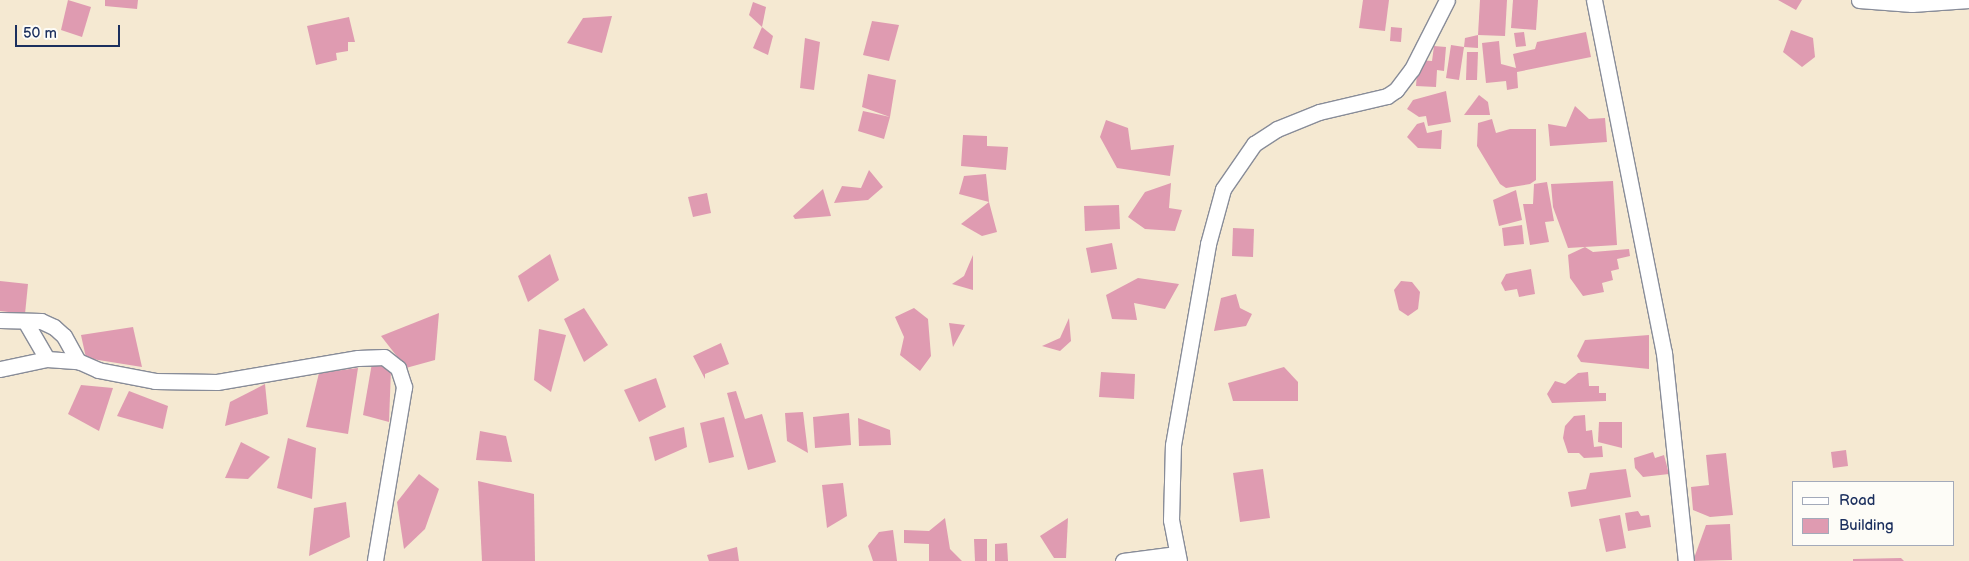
<!DOCTYPE html>
<style>
body{margin:0}
#map{position:relative;width:1969px;height:561px;overflow:hidden;background:#f5e9d2;font-family:"Balsamiq Sans",sans-serif}
div>[style]{position:absolute}
.building>*{inset:0;background:#df9bb1}
.roads{filter:drop-shadow(1px 0 #888c98) drop-shadow(-1px 0 #888c98) drop-shadow(0 1px #888c98) drop-shadow(0 -1px #888c98)}
.minor>*{height:15px;margin:-7.5px;padding:0 7.5px;transform-origin:7.5px;border-radius:7.5px;background:#fff}
span{translate:-50% -50%;white-space:nowrap;text-align:center;line-height:1.15;-webkit-text-stroke:4.5px #fdfcf7;paint-order:stroke}
.legend{position:absolute;left:1792px;top:481px;width:162px;height:65px;box-sizing:border-box;background:#fdfcf7;border:1px solid #a3aaba;margin:0;padding:6px 9px;list-style:none;font-size:15px;color:#1b2f5e}
.legend li{display:flex;align-items:center;gap:10px;height:25px}
.legend b{width:25px;border:1px solid #a3aaba}
.scale{position:absolute;left:15px;top:25px;width:105px;height:22px;box-sizing:border-box;border:2px solid #1b2f5e;border-top:0;padding-left:6px;font-size:15px;line-height:18px;white-space:nowrap;color:#1b2f5e;-webkit-text-stroke:4px #fdfcf7;paint-order:stroke}
</style>
<div id="map">
<div class="building">
<i style="clip-path:polygon(68px 0,91px 7px,82px 37px,61px 30px)"></i>
<i style="clip-path:polygon(105px 0,138px 0,137px 9px,105px 6px)"></i>
<i style="clip-path:polygon(1363px 0,1389px 0,1385px 31px,1359px 28px)"></i>
<i style="clip-path:polygon(1480px 0,1507px 0,1505px 36px,1478px 35px)"></i>
<i style="clip-path:polygon(1513px 0,1538px 0,1536px 30px,1511px 28px)"></i>
<i style="clip-path:polygon(1778px 0,1802px 0,1796px 10px)"></i>
<i style="clip-path:polygon(753px 2px,766px 7px,762px 27px,749px 15px)"></i>
<i style="clip-path:polygon(612px 16px,602px 53px,567px 43px,583px 18px)"></i>
<i style="clip-path:polygon(349px 17px,355px 42px,348px 42px,348px 51px,336px 53px,337px 60px,316px 65px,307px 26px)"></i>
<i style="clip-path:polygon(872px 21px,899px 25px,889px 61px,863px 55px)"></i>
<i style="clip-path:polygon(762px 27px,773px 36px,768px 55px,753px 48px)"></i>
<i style="clip-path:polygon(1391px 27px,1402px 28px,1401px 42px,1390px 41px)"></i>
<i style="clip-path:polygon(1791px 30px,1813px 38px,1815px 57px,1802px 67px,1783px 52px)"></i>
<i style="clip-path:polygon(1524px 32px,1526px 46px,1516px 47px,1514px 33px)"></i>
<i style="clip-path:polygon(1586px 32px,1591px 57px,1517px 72px,1518px 88px,1507px 90px,1506px 81px,1486px 83px,1482px 43px,1499px 41px,1501px 64px,1516px 68px,1513px 54px,1535px 49px,1537px 42px)"></i>
<i style="clip-path:polygon(1478px 35px,1478px 48px,1464px 47px,1465px 38px)"></i>
<i style="clip-path:polygon(805px 38px,820px 42px,814px 90px,800px 88px)"></i>
<i style="clip-path:polygon(1451px 45px,1464px 47px,1459px 80px,1446px 78px)"></i>
<i style="clip-path:polygon(1434px 46px,1446px 47px,1444px 71px,1437px 70px,1436px 87px,1416px 86px,1418px 60px,1432px 61px)"></i>
<i style="clip-path:polygon(1467px 52px,1478px 52px,1477px 80px,1466px 80px)"></i>
<i style="clip-path:polygon(868px 74px,896px 80px,890px 117px,884px 139px,858px 131px,863px 111px,890px 117px,862px 107px)"></i>
<i style="clip-path:polygon(1446px 91px,1451px 122px,1428px 126px,1426px 116px,1419px 117px,1407px 109px,1413px 100px)"></i>
<i style="clip-path:polygon(1479px 95px,1488px 102px,1490px 115px,1464px 115px)"></i>
<i style="clip-path:polygon(1575px 106px,1589px 119px,1605px 118px,1607px 142px,1550px 146px,1548px 124px,1566px 127px)"></i>
<i style="clip-path:polygon(1492px 119px,1496px 133px,1510px 129px,1536px 129px,1536px 180px,1530px 184px,1506px 188px,1500px 184px,1477px 146px,1478px 123px)"></i>
<i style="clip-path:polygon(1106px 120px,1128px 128px,1131px 150px,1174px 145px,1170px 176px,1117px 168px,1100px 137px)"></i>
<i style="clip-path:polygon(1424px 122px,1427px 133px,1442px 130px,1441px 149px,1418px 148px,1407px 137px,1417px 124px)"></i>
<i style="clip-path:polygon(963px 135px,987px 136px,987px 146px,1008px 147px,1006px 170px,961px 166px)"></i>
<i style="clip-path:polygon(869px 170px,883px 187px,868px 200px,834px 203px,842px 186px,861px 188px)"></i>
<i style="clip-path:polygon(986px 174px,989px 202px,997px 232px,982px 236px,961px 224px,989px 202px,959px 194px,964px 176px)"></i>
<i style="clip-path:polygon(1613px 181px,1617px 245px,1568px 248px,1553px 207px,1551px 184px)"></i>
<i style="clip-path:polygon(1547px 182px,1554px 221px,1545px 222px,1549px 242px,1530px 245px,1523px 204px,1533px 204px,1534px 184px)"></i>
<i style="clip-path:polygon(1171px 183px,1169px 208px,1182px 210px,1175px 231px,1145px 229px,1128px 217px,1145px 192px)"></i>
<i style="clip-path:polygon(823px 189px,831px 216px,795px 219px,793px 216px)"></i>
<i style="clip-path:polygon(1516px 190px,1522px 220px,1499px 226px,1493px 200px)"></i>
<i style="clip-path:polygon(707px 193px,711px 213px,693px 217px,688px 197px)"></i>
<i style="clip-path:polygon(1119px 205px,1120px 229px,1085px 231px,1084px 206px)"></i>
<i style="clip-path:polygon(1522px 225px,1524px 244px,1504px 246px,1502px 228px)"></i>
<i style="clip-path:polygon(1233px 228px,1254px 229px,1253px 257px,1232px 256px)"></i>
<i style="clip-path:polygon(1112px 243px,1117px 269px,1091px 273px,1086px 248px)"></i>
<i style="clip-path:polygon(1585px 247px,1593px 252px,1629px 249px,1630px 256px,1617px 259px,1619px 269px,1611px 271px,1613px 280px,1602px 283px,1604px 292px,1583px 296px,1570px 278px,1568px 255px)"></i>
<i style="clip-path:polygon(550px 254px,559px 280px,528px 302px,518px 276px)"></i>
<i style="clip-path:polygon(973px 255px,973px 290px,952px 284px,964px 276px)"></i>
<i style="clip-path:polygon(1531px 269px,1535px 294px,1519px 297px,1517px 289px,1505px 291px,1501px 283px,1506px 274px)"></i>
<i style="clip-path:polygon(1138px 278px,1179px 284px,1165px 309px,1134px 303px,1137px 320px,1112px 319px,1106px 295px)"></i>
<i style="clip-path:polygon(0 281px,28px 284px,25px 314px,0 311px)"></i>
<i style="clip-path:polygon(1401px 281px,1412px 282px,1420px 292px,1418px 309px,1408px 316px,1399px 310px,1394px 290px)"></i>
<i style="clip-path:polygon(1236px 294px,1240px 308px,1252px 314px,1246px 326px,1214px 331px,1221px 298px)"></i>
<i style="clip-path:polygon(584px 308px,608px 345px,584px 362px,564px 319px)"></i>
<i style="clip-path:polygon(914px 308px,928px 319px,931px 356px,920px 371px,900px 355px,904px 337px,895px 317px)"></i>
<i style="clip-path:polygon(439px 313px,435px 360px,406px 368px,381px 336px)"></i>
<i style="clip-path:polygon(1069px 318px,1071px 341px,1060px 351px,1042px 346px,1060px 338px)"></i>
<i style="clip-path:polygon(949px 323px,965px 325px,953px 347px)"></i>
<i style="clip-path:polygon(133px 327px,142px 367px,86px 358px,81px 335px)"></i>
<i style="clip-path:polygon(539px 329px,566px 335px,551px 392px,534px 380px)"></i>
<i style="clip-path:polygon(1649px 335px,1649px 369px,1581px 362px,1577px 356px,1585px 340px)"></i>
<i style="clip-path:polygon(721px 343px,729px 364px,705px 374px,705px 379px,693px 356px)"></i>
<i style="clip-path:polygon(372px 363px,391px 369px,389px 422px,363px 415px)"></i>
<i style="clip-path:polygon(1284px 367px,1298px 382px,1298px 401px,1233px 401px,1228px 383px)"></i>
<i style="clip-path:polygon(358px 368px,348px 434px,306px 427px,319px 373px)"></i>
<i style="clip-path:polygon(1101px 372px,1135px 374px,1134px 399px,1099px 397px)"></i>
<i style="clip-path:polygon(1588px 372px,1589px 386px,1599px 386px,1599px 393px,1606px 393px,1606px 401px,1552px 403px,1547px 394px,1555px 381px,1565px 384px,1578px 373px)"></i>
<i style="clip-path:polygon(656px 378px,666px 407px,639px 422px,624px 390px)"></i>
<i style="clip-path:polygon(265px 384px,268px 414px,225px 426px,230px 402px)"></i>
<i style="clip-path:polygon(81px 385px,113px 388px,99px 431px,68px 414px)"></i>
<i style="clip-path:polygon(129px 391px,168px 406px,163px 429px,117px 416px)"></i>
<i style="clip-path:polygon(736px 391px,745px 419px,762px 414px,776px 462px,748px 470px,727px 393px)"></i>
<i style="clip-path:polygon(803px 412px,808px 453px,787px 441px,785px 413px)"></i>
<i style="clip-path:polygon(849px 413px,851px 445px,815px 448px,813px 417px)"></i>
<i style="clip-path:polygon(1585px 415px,1586px 431px,1592px 430px,1594px 447px,1602px 446px,1603px 457px,1584px 458px,1579px 453px,1568px 453px,1563px 438px,1565px 426px,1574px 416px)"></i>
<i style="clip-path:polygon(724px 417px,734px 457px,709px 463px,700px 423px)"></i>
<i style="clip-path:polygon(858px 418px,890px 430px,891px 445px,859px 446px)"></i>
<i style="clip-path:polygon(1599px 422px,1622px 422px,1622px 448px,1598px 442px)"></i>
<i style="clip-path:polygon(684px 427px,687px 447px,655px 461px,649px 437px)"></i>
<i style="clip-path:polygon(480px 431px,506px 436px,512px 462px,476px 460px)"></i>
<i style="clip-path:polygon(288px 438px,316px 448px,312px 499px,277px 488px)"></i>
<i style="clip-path:polygon(241px 442px,270px 457px,248px 479px,225px 478px)"></i>
<i style="clip-path:polygon(1846px 450px,1848px 466px,1833px 468px,1831px 452px)"></i>
<i style="clip-path:polygon(1653px 452px,1655px 458px,1664px 455px,1669px 474px,1643px 477px,1635px 468px,1634px 458px)"></i>
<i style="clip-path:polygon(1726px 453px,1733px 515px,1710px 517px,1693px 510px,1691px 487px,1709px 485px,1706px 455px)"></i>
<i style="clip-path:polygon(1263px 469px,1270px 518px,1240px 522px,1233px 473px)"></i>
<i style="clip-path:polygon(1626px 469px,1631px 497px,1571px 507px,1568px 492px,1586px 489px,1590px 473px)"></i>
<i style="clip-path:polygon(419px 474px,439px 489px,425px 529px,404px 549px,397px 502px)"></i>
<i style="clip-path:polygon(478px 481px,534px 494px,535px 561px,482px 561px)"></i>
<i style="clip-path:polygon(843px 483px,847px 516px,827px 528px,822px 485px)"></i>
<i style="clip-path:polygon(346px 502px,350px 537px,309px 556px,314px 508px)"></i>
<i style="clip-path:polygon(1638px 511px,1641px 516px,1649px 515px,1651px 527px,1628px 531px,1625px 513px)"></i>
<i style="clip-path:polygon(1620px 515px,1626px 548px,1606px 552px,1599px 519px)"></i>
<i style="clip-path:polygon(945px 518px,950px 549px,962px 561px,929px 561px,929px 544px,904px 543px,904px 530px,929px 531px)"></i>
<i style="clip-path:polygon(1068px 518px,1066px 558px,1054px 558px,1040px 536px)"></i>
<i style="clip-path:polygon(1730px 524px,1732px 560px,1693px 561px,1706px 525px)"></i>
<i style="clip-path:polygon(893px 530px,897px 561px,873px 561px,868px 546px,879px 532px)"></i>
<i style="clip-path:polygon(974px 539px,987px 539px,987px 561px,975px 561px)"></i>
<i style="clip-path:polygon(1007px 543px,1008px 561px,995px 561px,995px 544px)"></i>
<i style="clip-path:polygon(737px 547px,739px 561px,709px 561px,707px 555px)"></i>
<i style="clip-path:polygon(1901px 558px,1904px 561px,1853px 561px,1853px 559px)"></i>
</div>
<div class="roads">
<div class="minor">
<i style="left:1594px;top:0;width:360px;rotate:78.8deg"></i>
<i style="left:1664px;top:353px;width:209px;rotate:84deg"></i>
<i style="left:1859px;top:0;width:53px;rotate:4.3deg"></i>
<i style="left:1912px;top:4px;width:57px;rotate:-4deg"></i>
<i style="left:0;top:320px;width:41px;rotate:1.4deg"></i>
<i style="left:41px;top:321px;width:14px;rotate:25deg"></i>
<i style="left:54px;top:327px;width:13px;rotate:42deg"></i>
<i style="left:64px;top:336px;width:29px;rotate:61deg"></i>
<i style="left:25px;top:321px;width:44px;rotate:59.9deg"></i>
<i style="left:0;top:369px;width:48px;rotate:-12deg"></i>
<i style="left:47px;top:359px;width:31px;rotate:4deg"></i>
<i style="left:78px;top:361px;width:22px;rotate:24deg"></i>
<i style="left:98px;top:370px;width:58px;rotate:10.9deg"></i>
<i style="left:155px;top:381px;width:62px;rotate:0.9deg"></i>
<i style="left:217px;top:382px;width:143px;rotate:-9.7deg"></i>
<i style="left:358px;top:358px;width:26px;rotate:-2deg"></i>
<i style="left:384px;top:357px;width:18px;rotate:38deg"></i>
<i style="left:398px;top:368px;width:20px;rotate:72deg"></i>
<i style="left:404px;top:387px;width:176px;rotate:99.5deg"></i>
<i style="left:1123px;top:561px;width:54px;rotate:-7.4deg"></i>
<i style="left:1179px;top:561px;width:42px;rotate:-101deg"></i>
<i style="left:1171px;top:520px;width:75px;rotate:-88.5deg"></i>
<i style="left:1173px;top:445px;width:204px;rotate:-80.1deg"></i>
<i style="left:1208px;top:244px;width:57px;rotate:-74.7deg"></i>
<i style="left:1223px;top:189px;width:55px;rotate:-55.4deg"></i>
<i style="left:1254px;top:144px;width:27px;rotate:-33deg"></i>
<i style="left:1277px;top:129px;width:45px;rotate:-22deg"></i>
<i style="left:1319px;top:112px;width:70px;rotate:-13.2deg"></i>
<i style="left:1387px;top:96px;width:11px;rotate:-34deg"></i>
<i style="left:1396px;top:90px;width:26px;rotate:-53deg"></i>
<i style="left:1412px;top:69px;width:77px;rotate:-63.1deg"></i>
</div>
</div>
<ul class="legend">
<li><b style="height:6px;background:#fff"></b>Road</li>
<li><b style="height:14px;background:#df9bb1"></b>Building</li>
</ul>
<div class="scale">50 m</div>
</div>
